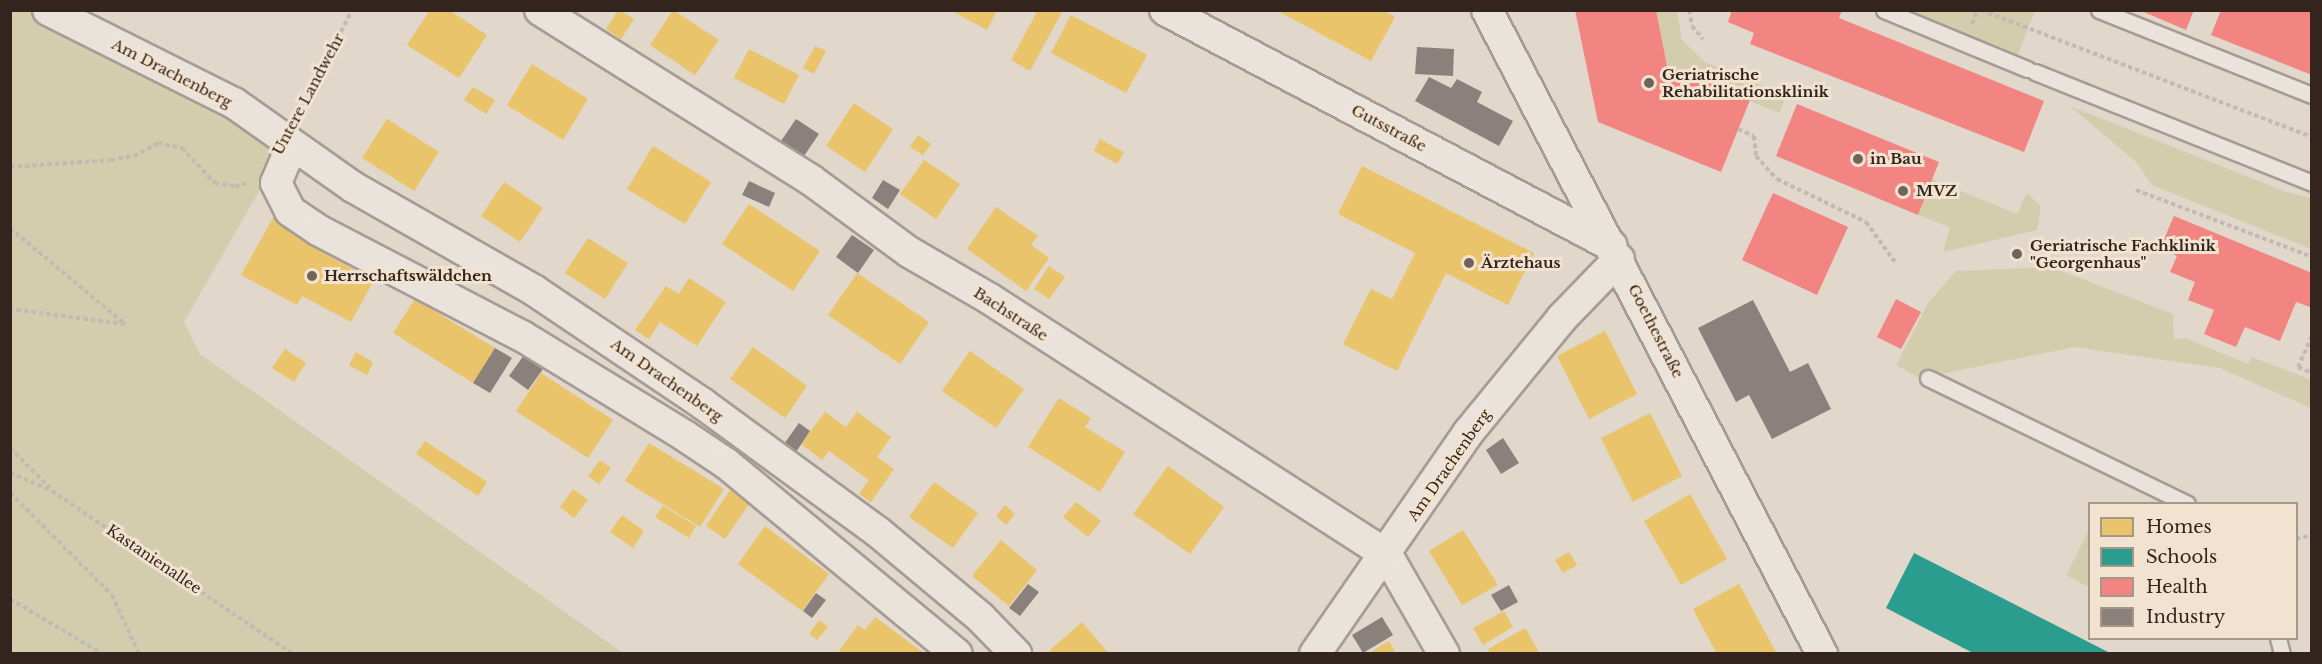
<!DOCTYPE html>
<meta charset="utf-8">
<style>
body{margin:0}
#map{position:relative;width:2322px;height:664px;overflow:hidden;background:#e1d7ca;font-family:"Libre Baskerville",serif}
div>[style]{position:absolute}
.green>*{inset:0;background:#d3cdad}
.homes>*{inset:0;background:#e9c46a}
.schools>*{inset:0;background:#2a9d8f}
.health>*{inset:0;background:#f28482}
.industry>*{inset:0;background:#8a817c}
.path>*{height:4px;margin-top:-2px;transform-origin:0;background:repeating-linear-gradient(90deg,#c2bab3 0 4.5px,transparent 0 7.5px)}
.roads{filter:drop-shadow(2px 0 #a69c94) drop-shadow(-2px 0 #a69c94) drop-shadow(0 2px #a69c94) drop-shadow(0 -2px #a69c94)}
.lane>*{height:15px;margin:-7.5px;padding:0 7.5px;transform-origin:7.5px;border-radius:7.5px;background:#eae3dc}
.street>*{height:30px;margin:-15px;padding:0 15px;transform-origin:15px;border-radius:15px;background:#eae3dc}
.dots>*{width:16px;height:16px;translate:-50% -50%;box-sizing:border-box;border:3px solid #f2e3d0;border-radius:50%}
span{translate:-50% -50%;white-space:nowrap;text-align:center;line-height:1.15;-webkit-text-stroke:6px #f2e3d0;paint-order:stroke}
.street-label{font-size:15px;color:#33251d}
.poi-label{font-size:15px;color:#33251d;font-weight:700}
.left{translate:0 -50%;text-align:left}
.frame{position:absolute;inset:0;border:12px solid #33251d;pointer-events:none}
.legend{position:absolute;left:2088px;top:502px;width:210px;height:138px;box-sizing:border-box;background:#f2e3d0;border:2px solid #a69788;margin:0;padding:8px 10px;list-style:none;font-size:18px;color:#33251d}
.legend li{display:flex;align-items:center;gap:12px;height:30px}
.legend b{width:30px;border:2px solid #a69788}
</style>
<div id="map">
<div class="green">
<i style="clip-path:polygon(10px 11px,27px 11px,226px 111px,281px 153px,184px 322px,200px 354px,623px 653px,11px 653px)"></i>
<i style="clip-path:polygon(1656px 11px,1677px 11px,1682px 40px,1705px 62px,1787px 96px,1779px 113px,1667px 66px)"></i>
<i style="clip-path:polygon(1903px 11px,2035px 11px,2017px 57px)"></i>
<i style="clip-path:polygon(2070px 106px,2286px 192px,2311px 198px,2311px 249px,2152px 185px,2136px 162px)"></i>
<i style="clip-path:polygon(1932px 179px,2017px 214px,2027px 193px,2041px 206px,2037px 230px,1943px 252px,1950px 227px,1918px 215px)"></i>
<i style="clip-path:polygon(2051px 267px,2173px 314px,2174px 339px,2185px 338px,2248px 364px,2252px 357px,2311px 380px,2311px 408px,2220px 368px,2075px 347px,1920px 378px,1896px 365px,1928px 303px,1956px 271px)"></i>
<i style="clip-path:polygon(2089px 530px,2089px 587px,2066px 575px)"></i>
</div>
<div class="homes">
<i style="clip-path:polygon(430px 10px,449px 10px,487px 35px,459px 78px,407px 45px)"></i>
<i style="clip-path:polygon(618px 10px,634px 19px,621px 39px,606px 29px)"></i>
<i style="clip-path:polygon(673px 10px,719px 40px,695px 75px,650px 45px)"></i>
<i style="clip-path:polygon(950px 10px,997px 10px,987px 30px)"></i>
<i style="clip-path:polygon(1038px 10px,1063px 10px,1030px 71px,1011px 60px)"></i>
<i style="clip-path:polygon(1276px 10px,1383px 10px,1395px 17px,1371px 61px)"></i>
<i style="clip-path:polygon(1071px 15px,1147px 55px,1126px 93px,1051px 53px)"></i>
<i style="clip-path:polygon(815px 46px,826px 51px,814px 74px,803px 68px)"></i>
<i style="clip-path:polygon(749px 49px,799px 75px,784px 104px,734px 78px)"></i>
<i style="clip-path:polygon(532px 64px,588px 99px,563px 140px,507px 105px)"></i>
<i style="clip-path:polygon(473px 87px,495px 100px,486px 114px,464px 100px)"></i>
<i style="clip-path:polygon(854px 103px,893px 129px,865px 172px,826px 146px)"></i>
<i style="clip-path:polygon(387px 119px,439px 152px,414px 191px,362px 158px)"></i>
<i style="clip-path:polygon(918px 135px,931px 144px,923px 155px,910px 147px)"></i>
<i style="clip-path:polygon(1100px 139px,1124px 152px,1117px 164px,1094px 151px)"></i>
<i style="clip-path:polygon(653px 146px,711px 182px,685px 224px,627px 189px)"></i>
<i style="clip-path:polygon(924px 160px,960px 184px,936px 219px,900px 194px)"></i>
<i style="clip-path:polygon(1362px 166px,1534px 253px,1508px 305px,1446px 273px,1397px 371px,1343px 344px,1371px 289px,1392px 299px,1415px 253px,1338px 214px)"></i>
<i style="clip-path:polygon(504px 182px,543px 208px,520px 242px,481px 216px)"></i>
<i style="clip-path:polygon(749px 204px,820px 251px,793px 291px,722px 244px)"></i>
<i style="clip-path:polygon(996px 207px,1038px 236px,1031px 245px,1049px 258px,1026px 291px,967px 249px)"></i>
<i style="clip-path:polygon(274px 216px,313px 237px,309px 245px,374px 280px,351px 322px,302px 296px,297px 305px,241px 275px)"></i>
<i style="clip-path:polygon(588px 238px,628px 263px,605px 299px,565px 273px)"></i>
<i style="clip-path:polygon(1049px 266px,1065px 277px,1049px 299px,1034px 289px)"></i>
<i style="clip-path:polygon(857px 273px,929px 322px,900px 364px,828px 315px)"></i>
<i style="clip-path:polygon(689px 278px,726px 302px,697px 346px,660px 322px,649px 339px,635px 330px,666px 286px,679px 294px)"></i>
<i style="clip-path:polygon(415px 299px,495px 348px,473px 383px,393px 333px)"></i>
<i style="clip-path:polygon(1605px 331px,1637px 394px,1589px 419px,1557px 356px)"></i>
<i style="clip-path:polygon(753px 347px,807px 386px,785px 418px,730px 379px)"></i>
<i style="clip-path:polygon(285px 349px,306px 363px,294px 382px,272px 368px)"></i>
<i style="clip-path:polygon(970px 351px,1024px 389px,996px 428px,942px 391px)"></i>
<i style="clip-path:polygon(356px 352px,373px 362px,367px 375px,349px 365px)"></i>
<i style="clip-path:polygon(541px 373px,613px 420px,588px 458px,516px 411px)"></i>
<i style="clip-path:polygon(1059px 398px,1091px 418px,1085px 427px,1125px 452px,1100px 492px,1028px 447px)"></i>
<i style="clip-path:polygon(825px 412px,846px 427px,857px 412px,891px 437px,877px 457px,894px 469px,871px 502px,859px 494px,869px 480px,829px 451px,822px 460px,801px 444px)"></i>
<i style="clip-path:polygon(1650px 413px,1682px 476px,1633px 502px,1601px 438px)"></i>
<i style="clip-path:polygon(425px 441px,487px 482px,478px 496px,416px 454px)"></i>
<i style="clip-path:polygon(649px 443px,724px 489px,700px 527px,625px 481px)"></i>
<i style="clip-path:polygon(600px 460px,611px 468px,599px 484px,588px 476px)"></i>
<i style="clip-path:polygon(1168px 466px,1224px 507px,1190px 554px,1133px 514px)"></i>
<i style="clip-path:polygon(934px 482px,978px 513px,953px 548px,909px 517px)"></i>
<i style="clip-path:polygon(573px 489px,588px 500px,574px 518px,560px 507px)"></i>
<i style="clip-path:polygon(730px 490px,750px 503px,725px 539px,706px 526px)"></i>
<i style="clip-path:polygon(1690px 494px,1727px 559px,1681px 585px,1644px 521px)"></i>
<i style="clip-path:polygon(1076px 502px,1101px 521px,1088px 537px,1063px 517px)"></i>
<i style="clip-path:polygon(1005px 505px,1015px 514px,1006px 525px,996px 516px)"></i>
<i style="clip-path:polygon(663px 506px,696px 526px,689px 538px,655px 517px)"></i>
<i style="clip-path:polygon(622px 515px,644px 531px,633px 548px,610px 532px)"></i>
<i style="clip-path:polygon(765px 526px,829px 574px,802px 611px,738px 564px)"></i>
<i style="clip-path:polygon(1463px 530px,1498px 585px,1462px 605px,1429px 551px)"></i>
<i style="clip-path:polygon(1001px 540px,1037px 570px,1009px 606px,972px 576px)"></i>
<i style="clip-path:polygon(1569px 552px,1577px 565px,1563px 573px,1555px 560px)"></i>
<i style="clip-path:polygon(1739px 584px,1777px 654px,1717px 654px,1693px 609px)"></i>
<i style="clip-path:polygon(1504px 611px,1513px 627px,1483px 645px,1473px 628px)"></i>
<i style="clip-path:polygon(875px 617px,925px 654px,837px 654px,858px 625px,865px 630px)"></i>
<i style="clip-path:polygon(819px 620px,828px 627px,817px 640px,809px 634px)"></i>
<i style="clip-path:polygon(1082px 622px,1109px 654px,1052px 654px,1050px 650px)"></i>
<i style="clip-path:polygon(1525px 628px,1540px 654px,1491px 654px,1488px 649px)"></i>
<i style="clip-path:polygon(1389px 641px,1396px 654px,1368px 654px)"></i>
</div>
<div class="schools">
<i style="clip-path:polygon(1914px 553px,2112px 654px,1975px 654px,1886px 608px)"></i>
</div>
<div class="health">
<i style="clip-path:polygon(1575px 10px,1656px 10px,1667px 66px,1750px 100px,1721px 172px,1598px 122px)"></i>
<i style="clip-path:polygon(1732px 10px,1842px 10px,1839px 18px,2044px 101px,2024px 152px,1750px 44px,1754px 33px,1728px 22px)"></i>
<i style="clip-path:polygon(2139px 10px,2194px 10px,2186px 30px)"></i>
<i style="clip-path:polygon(2221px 10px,2312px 10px,2312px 75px,2211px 35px)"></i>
<i style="clip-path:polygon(1797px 104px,1939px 162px,1918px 215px,1776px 156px)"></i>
<i style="clip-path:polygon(1773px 193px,1848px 227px,1817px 295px,1742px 260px)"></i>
<i style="clip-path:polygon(2174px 216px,2312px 273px,2310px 307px,2296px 302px,2280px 341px,2245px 327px,2236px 347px,2204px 334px,2214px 310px,2188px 300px,2195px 282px,2170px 272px,2177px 256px,2160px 248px)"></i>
<i style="clip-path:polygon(1896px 299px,1921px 312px,1901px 349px,1877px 337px)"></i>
</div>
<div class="industry">
<i style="clip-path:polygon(1417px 47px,1454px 49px,1453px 76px,1415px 74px)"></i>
<i style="clip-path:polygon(1429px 77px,1451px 88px,1457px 79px,1482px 92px,1477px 102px,1513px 121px,1499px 146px,1415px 101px)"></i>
<i style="clip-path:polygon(796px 119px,819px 134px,804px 156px,781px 141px)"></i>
<i style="clip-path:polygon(883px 180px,900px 190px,888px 209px,872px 198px)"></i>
<i style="clip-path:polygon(749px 181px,775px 193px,769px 207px,742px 195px)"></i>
<i style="clip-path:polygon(852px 235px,874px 250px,858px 273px,836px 257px)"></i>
<i style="clip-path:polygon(1753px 300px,1790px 372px,1808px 363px,1831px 409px,1772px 439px,1749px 395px,1736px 402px,1698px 328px)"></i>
<i style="clip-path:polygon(495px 348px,512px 358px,490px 393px,473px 383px)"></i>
<i style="clip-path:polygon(524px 355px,543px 369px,528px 390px,509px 376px)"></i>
<i style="clip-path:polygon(799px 423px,810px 431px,796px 452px,784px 444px)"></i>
<i style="clip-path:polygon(1503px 438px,1519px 463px,1501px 474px,1486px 450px)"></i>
<i style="clip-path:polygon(1028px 584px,1039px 592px,1020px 616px,1009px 608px)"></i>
<i style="clip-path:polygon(1509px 585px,1518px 602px,1501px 611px,1491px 595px)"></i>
<i style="clip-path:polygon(816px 593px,826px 600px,812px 618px,803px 611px)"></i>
<i style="clip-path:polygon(1382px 617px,1393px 635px,1363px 653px,1352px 635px)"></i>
</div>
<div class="path">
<i style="left:1689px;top:10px;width:16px;rotate:79deg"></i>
<i style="left:1692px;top:26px;width:17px;rotate:50deg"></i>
<i style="left:1981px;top:10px;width:355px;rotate:21deg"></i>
<i style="left:1972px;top:24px;width:15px;rotate:-70deg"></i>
<i style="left:300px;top:112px;width:114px;rotate:-63deg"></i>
<i style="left:1738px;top:129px;width:17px;rotate:24deg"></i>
<i style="left:1754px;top:136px;width:20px;rotate:84deg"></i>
<i style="left:1756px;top:156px;width:31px;rotate:48deg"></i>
<i style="left:1777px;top:179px;width:99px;rotate:25.8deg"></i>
<i style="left:1866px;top:222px;width:49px;rotate:54.1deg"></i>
<i style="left:10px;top:167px;width:101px;rotate:-4deg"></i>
<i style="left:111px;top:160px;width:23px;rotate:-10deg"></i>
<i style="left:134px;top:156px;width:27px;rotate:-28deg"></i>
<i style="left:158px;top:143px;width:25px;rotate:12deg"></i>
<i style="left:182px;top:148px;width:48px;rotate:46.7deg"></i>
<i style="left:215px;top:183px;width:20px;rotate:9deg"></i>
<i style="left:235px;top:186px;width:13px;rotate:-13deg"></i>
<i style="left:2136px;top:190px;width:188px;rotate:20.8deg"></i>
<i style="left:10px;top:228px;width:150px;rotate:39.9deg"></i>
<i style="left:125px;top:324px;width:116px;rotate:-172.6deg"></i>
<i style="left:2312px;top:336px;width:34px;rotate:114deg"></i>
<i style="left:2298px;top:367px;width:15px;rotate:23deg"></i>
<i style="left:10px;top:448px;width:57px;rotate:45deg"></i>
<i style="left:10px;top:473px;width:46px;rotate:23.2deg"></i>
<i style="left:52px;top:491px;width:291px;rotate:34.1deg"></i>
<i style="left:10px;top:493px;width:144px;rotate:45deg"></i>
<i style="left:112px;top:595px;width:65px;rotate:65.4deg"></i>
<i style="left:2296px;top:539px;width:16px;rotate:-14deg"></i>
<i style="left:10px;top:599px;width:108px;rotate:30.6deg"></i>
</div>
<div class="roads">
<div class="lane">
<i style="left:1884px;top:10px;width:155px;rotate:22.4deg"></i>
<i style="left:2099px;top:10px;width:229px;rotate:21.8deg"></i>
<i style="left:2035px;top:72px;width:298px;rotate:21.8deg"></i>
<i style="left:1928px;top:378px;width:288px;rotate:25.9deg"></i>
<i style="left:2278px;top:638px;width:16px;rotate:76deg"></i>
</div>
<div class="street">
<i style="left:48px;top:10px;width:208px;rotate:26.6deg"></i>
<i style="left:234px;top:103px;width:146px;rotate:35.2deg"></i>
<i style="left:353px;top:187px;width:210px;rotate:29.7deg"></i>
<i style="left:535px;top:291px;width:202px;rotate:33.9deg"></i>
<i style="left:703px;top:404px;width:217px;rotate:36.2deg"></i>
<i style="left:878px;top:532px;width:133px;rotate:39.8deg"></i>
<i style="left:980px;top:617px;width:52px;rotate:45.8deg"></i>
<i style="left:540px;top:10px;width:320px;rotate:32.1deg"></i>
<i style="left:811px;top:180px;width:122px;rotate:36.3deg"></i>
<i style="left:909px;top:252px;width:94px;rotate:30.1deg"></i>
<i style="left:990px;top:299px;width:472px;rotate:32.8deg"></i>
<i style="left:1387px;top:555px;width:114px;rotate:60.1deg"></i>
<i style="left:1165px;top:10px;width:505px;rotate:27.83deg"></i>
<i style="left:1487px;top:10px;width:726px;rotate:62.52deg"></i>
<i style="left:292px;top:145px;width:41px;rotate:112.8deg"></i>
<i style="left:276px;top:183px;width:31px;rotate:63deg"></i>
<i style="left:290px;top:211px;width:34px;rotate:34deg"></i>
<i style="left:318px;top:230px;width:230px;rotate:27.5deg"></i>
<i style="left:522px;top:336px;width:191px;rotate:31.5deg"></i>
<i style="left:685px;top:436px;width:50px;rotate:33.7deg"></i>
<i style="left:727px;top:464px;width:298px;rotate:39.6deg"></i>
<i style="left:1315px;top:654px;width:269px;rotate:-55.3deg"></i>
<i style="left:1468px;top:433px;width:149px;rotate:-50.7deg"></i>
<i style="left:1562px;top:318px;width:82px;rotate:-46deg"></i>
</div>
</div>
<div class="dots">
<i style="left:1649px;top:83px;background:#70635a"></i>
<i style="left:1858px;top:159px;background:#70635a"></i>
<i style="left:1903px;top:191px;background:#70635a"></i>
<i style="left:2017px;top:254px;background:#70635a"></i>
<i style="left:1469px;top:263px;background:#70635a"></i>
<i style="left:312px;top:276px;background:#70635a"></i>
</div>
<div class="street-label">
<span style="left:172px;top:73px;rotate:27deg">Am Drachenberg</span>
<span style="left:308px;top:94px;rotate:-62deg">Untere Landwehr</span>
<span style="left:1389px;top:128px;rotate:28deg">Gutsstraße</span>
<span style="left:1011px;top:314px;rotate:33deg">Bachstraße</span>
<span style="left:1656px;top:331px;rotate:63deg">Goethestraße</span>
<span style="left:667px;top:380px;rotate:35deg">Am Drachenberg</span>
<span style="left:1449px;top:465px;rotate:-55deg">Am Drachenberg</span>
<span style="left:154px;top:559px;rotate:34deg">Kastanienallee</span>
</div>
<div class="poi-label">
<span class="left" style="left:1662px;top:83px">Geriatrische<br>Rehabilitationsklinik</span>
<span class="left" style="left:1870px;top:159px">in Bau</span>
<span class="left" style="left:1916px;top:191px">MVZ</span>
<span class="left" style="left:2030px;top:254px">Geriatrische Fachklinik<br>"Georgenhaus"</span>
<span class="left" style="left:1481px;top:263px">Ärztehaus</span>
<span class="left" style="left:324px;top:276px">Herrschaftswäldchen</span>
</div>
<div class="frame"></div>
<ul class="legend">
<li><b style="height:16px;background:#e9c46a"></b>Homes</li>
<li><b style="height:16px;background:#2a9d8f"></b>Schools</li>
<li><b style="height:16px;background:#f28482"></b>Health</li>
<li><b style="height:16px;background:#8a817c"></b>Industry</li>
</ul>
</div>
